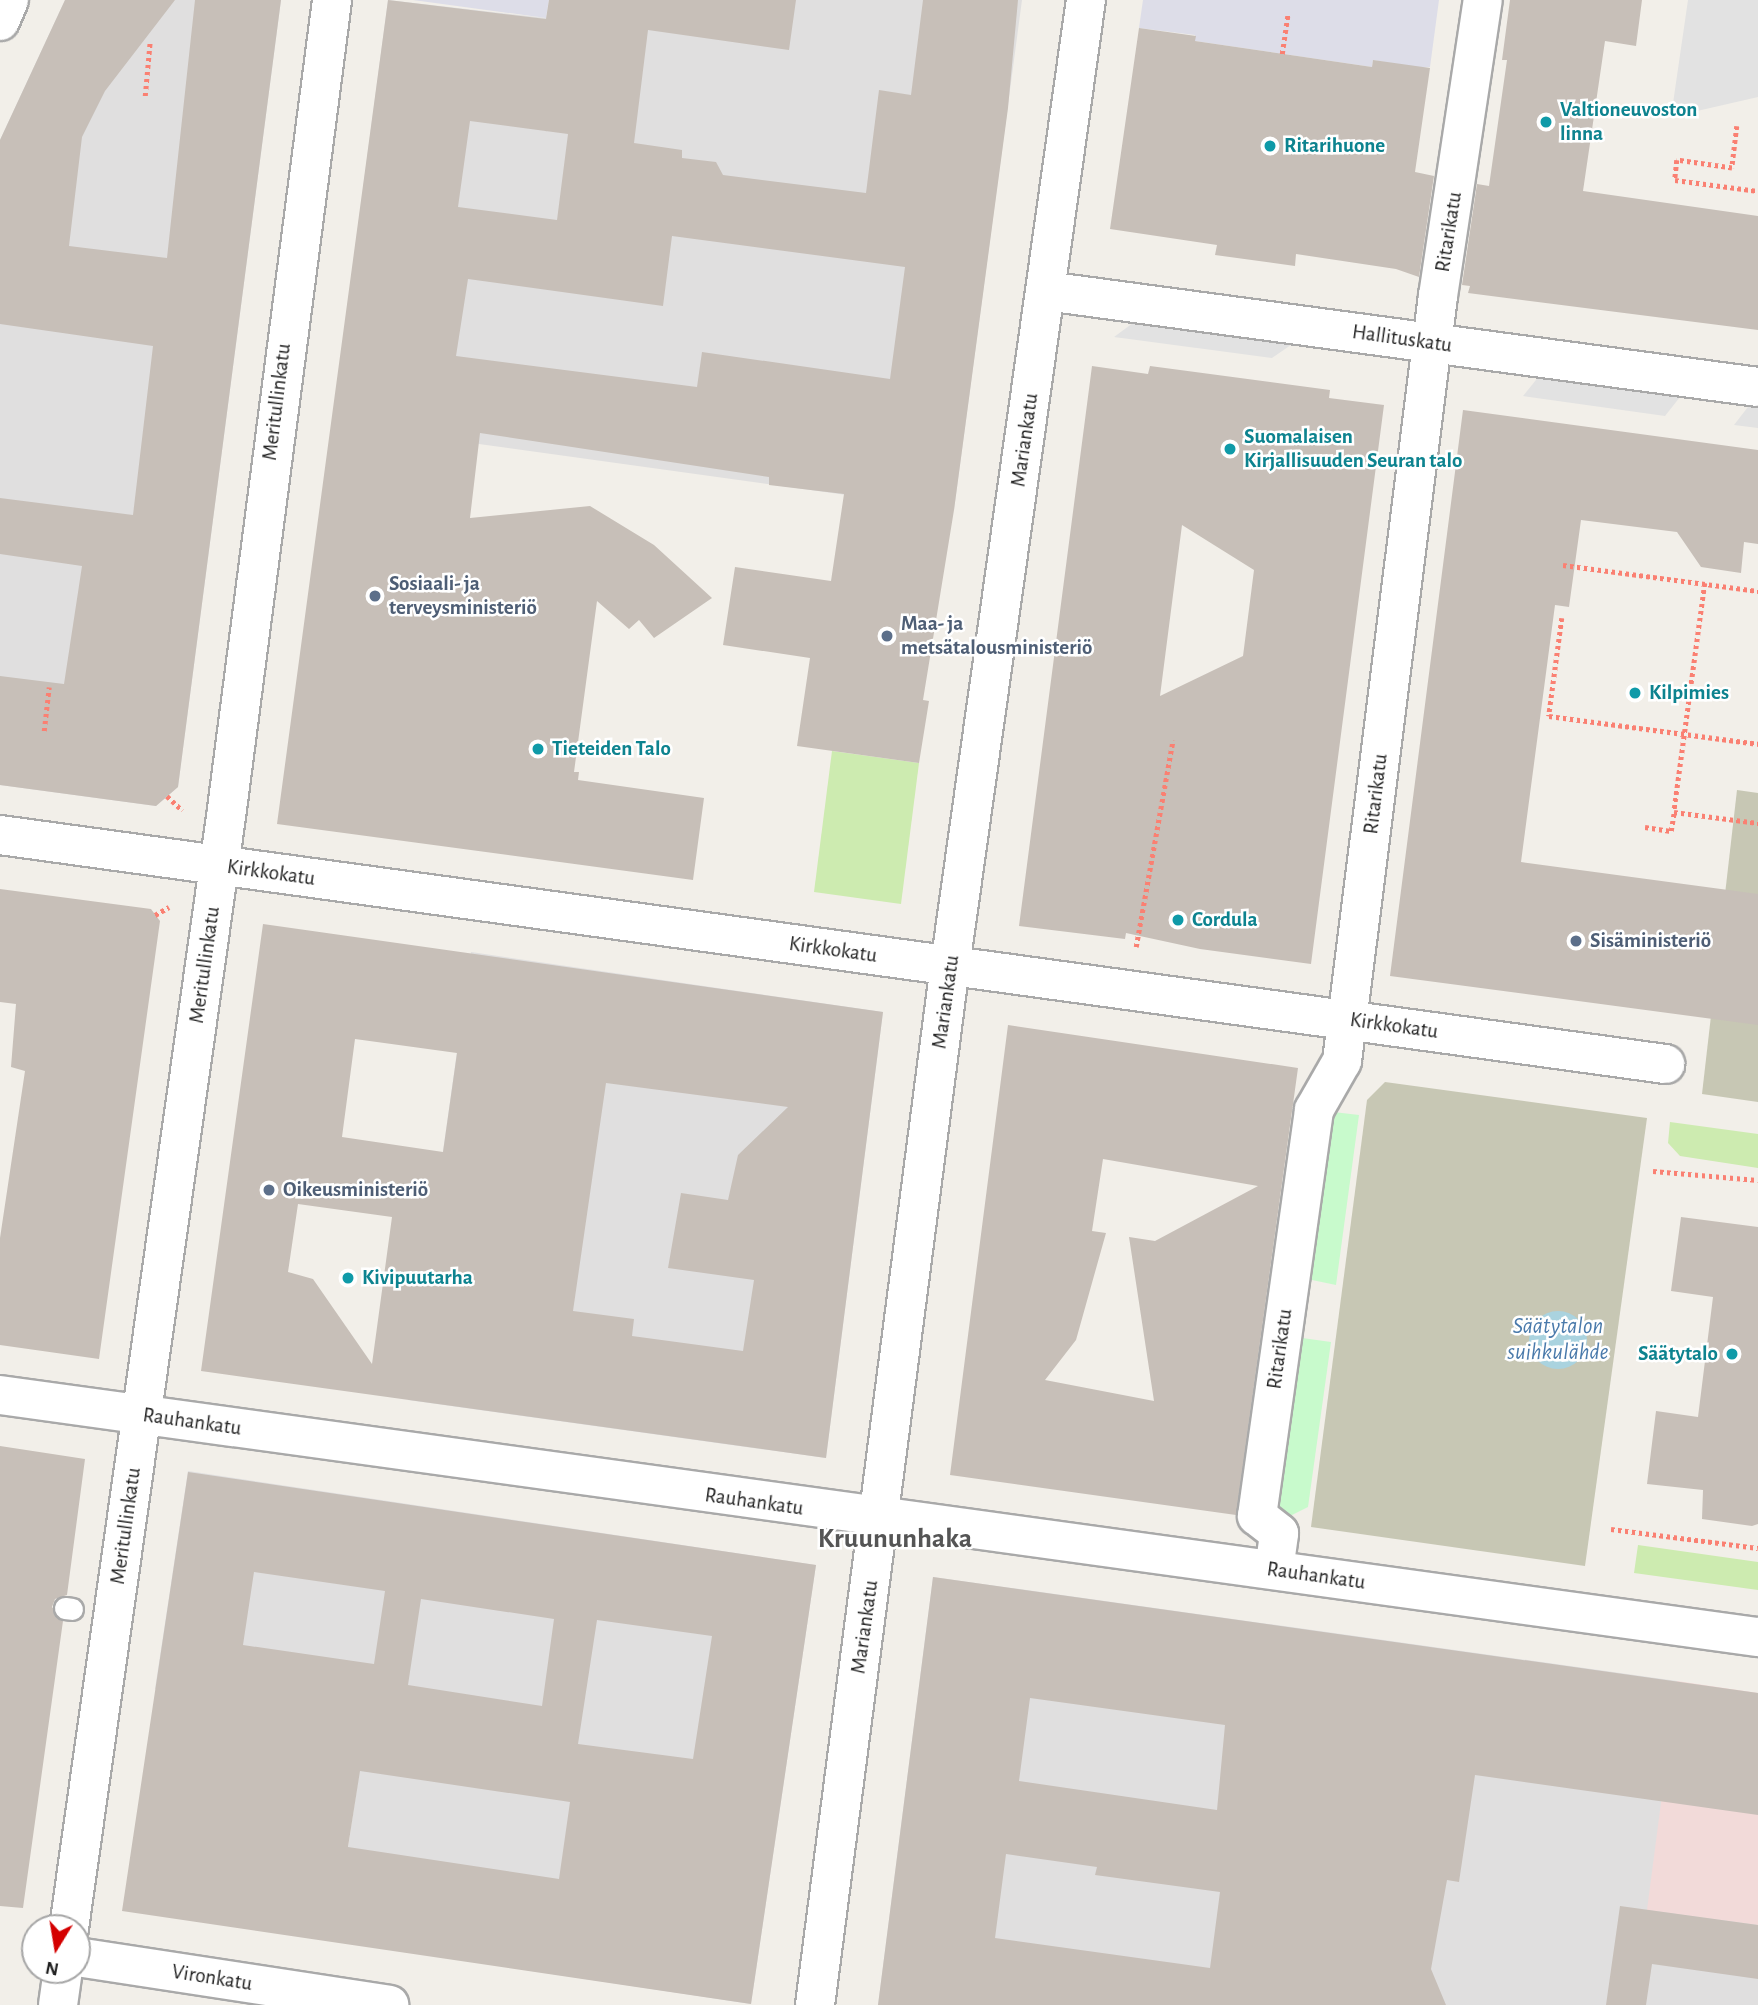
<!DOCTYPE html>
<meta charset="utf-8">
<style>
body{margin:0}
#map{position:relative;width:1758px;height:2005px;overflow:hidden;background:#f2efe9;font-family:"Alegreya Sans",sans-serif}
div>[style]{position:absolute}
.residential>*{inset:0;background:#e0dfdf}
.commercial>*{inset:0;background:#f2dad9}
.construction>*{inset:0;background:#c7c7b4}
.grass>*{inset:0;background:#cdebb0}
.park>*{inset:0;background:#c8facc}
.parking>*{inset:0;background:#e2e2e2}
.plaza>*{inset:0;background:#dddde8}
.water>*{inset:0;background:#aad3df}
.round{border-radius:50%}
.building>*{inset:0;background:#c7bfb8}
.path>*{height:4.5px;margin-top:-2.25px;transform-origin:0;background:repeating-linear-gradient(90deg,#fa8072 0 3.5px,transparent 0 7px)}
.roads{filter:drop-shadow(2px 0 #a9a9a9) drop-shadow(-2px 0 #a9a9a9) drop-shadow(0 2px #a9a9a9) drop-shadow(0 -2px #a9a9a9)}
.lane>*{height:21px;margin:-10.5px;padding:0 10.5px;transform-origin:10.5px;border-radius:10.5px;background:#fff}
.street>*{height:38px;margin:-19px;padding:0 19px;transform-origin:19px;border-radius:19px;background:#fff}
.dots>*{width:19px;height:19px;translate:-50% -50%;box-sizing:border-box;border:4px solid #fff;border-radius:50%}
span{translate:-50% -50%;white-space:nowrap;text-align:center;line-height:1.15;-webkit-text-stroke:5px #fff;paint-order:stroke}
.culture-label{font-size:21px;color:#0d838f;font-weight:700}
.left{translate:0 -50%;text-align:left}
.right{translate:-100% -50%;text-align:right}
.street-label{font-size:21px;color:#222}
.service-label{font-size:21px;color:#4e5e75;font-weight:700}
.water-label{font-size:23px;color:#4a7aab;font-style:italic}
.district-label{font-size:28px;color:#555;font-weight:700}
.north{position:absolute;left:21px;top:1914px;width:70px;height:70px;box-sizing:border-box;background:#fff;border:2px solid #a7a7a7;border-radius:50%;rotate:191deg;font-size:19px;font-weight:700;line-height:28px;text-align:center;color:#222}
.north::after{content:'';display:block;margin:auto;width:24px;height:32px;background:#d40000;clip-path:polygon(50% 0,100% 100%,50% 72%,0 100%)}
</style>
<div id="map">
<div class="residential">
<i style="clip-path:polygon(65px 0,281px 0,178px 787px,156px 806px,0 785px,0 140px)"></i>
<i style="clip-path:polygon(388px 0,546px 18px,549px 0,1022px 0,954px 510px,457px 441px,337px 385px)"></i>
<i style="clip-path:polygon(471px 952px,883px 1012px,826px 1458px,408px 1400px)"></i>
<i style="clip-path:polygon(188px 1471px,816px 1565px,751px 2004px,334px 1941px,367px 1721px,155px 1689px)"></i>
<i style="clip-path:polygon(933px 1577px,1677px 1681px,1661px 1801px,1758px 1925px,1758px 2005px,878px 2005px)"></i>
</div>
<div class="commercial">
<i style="clip-path:polygon(1677px 1681px,1758px 1693px,1758px 1925px,1647px 1910px)"></i>
</div>
<div class="construction">
<i style="clip-path:polygon(1737px 790px,1758px 793px,1758px 1102px,1702px 1094px)"></i>
<i style="clip-path:polygon(1385px 1082px,1647px 1118px,1585px 1566px,1311px 1527px,1367px 1100px)"></i>
</div>
<div class="grass">
<i style="clip-path:polygon(832px 751px,919px 763px,901px 904px,814px 892px)"></i>
<i style="clip-path:polygon(1670px 1122px,1758px 1134px,1758px 1168px,1680px 1156px,1668px 1143px)"></i>
<i style="clip-path:polygon(1638px 1545px,1758px 1562px,1758px 1590px,1634px 1573px)"></i>
</div>
<div class="park">
<i style="clip-path:polygon(1325px 1111px,1359px 1115px,1336px 1285px,1312px 1280px,1310px 1223px)"></i>
<i style="clip-path:polygon(1288px 1336px,1331px 1342px,1308px 1507px,1288px 1517px,1267px 1515px)"></i>
</div>
<div class="parking">
<i style="clip-path:polygon(1688px 0,1758px 0,1758px 97px,1671px 117px)"></i>
<i style="clip-path:polygon(1156px 306px,1317px 327px,1272px 358px,1114px 337px)"></i>
<i style="clip-path:polygon(1553px 359px,1695px 378px,1665px 416px,1523px 396px)"></i>
<i style="clip-path:polygon(1758px 394px,1758px 428px,1734px 425px)"></i>
</div>
<div class="plaza">
<i style="clip-path:polygon(413px 0,549px 0,546px 18px)"></i>
<i style="clip-path:polygon(1143px 0,1439px 0,1430px 67px,1418px 68px,1373px 60px,1372px 67px,1195px 41px,1195px 35px,1139px 28px)"></i>
</div>
<div class="water">
<i class="round" style="left:1529px;top:1311px;width:58px;height:58px"></i>
</div>
<div class="building">
<i style="clip-path:polygon(65px 0,175px 0,105px 91px,82px 137px,69px 246px,167px 258px,195px 0,281px 0,178px 787px,156px 806px,0 785px,0 676px,64px 684px,82px 566px,0 554px,0 498px,133px 515px,153px 346px,0 324px,0 140px)"></i>
<i style="clip-path:polygon(evenodd,388px 0,546px 19px,549px 0,796px 0,789px 50px,648px 30px,634px 143px,682px 150px,682px 158px,716px 162px,723px 175px,866px 193px,879px 90px,911px 95px,923px 0,1018px 0,1008px 108px,954px 510px,923px 700px,929px 701px,919px 763px,797px 746px,810px 658px,723px 645px,735px 567px,831px 581px,844px 494px,769px 485px,769px 477px,480px 433px,470px 518px,590px 506px,654px 545px,712px 598px,654px 638px,639px 620px,629px 629px,597px 601px,574px 772px,579px 772px,578px 780px,704px 798px,693px 880px,277px 824px,388px 0,470px 121px,568px 134px,557px 220px,458px 207px,470px 121px,388px 0,672px 236px,905px 267px,890px 379px,702px 352px,697px 387px,456px 356px,468px 279px,663px 306px,672px 236px)"></i>
<i style="clip-path:polygon(1510px 0,1642px 0,1636px 46px,1605px 41px,1583px 191px,1758px 216px,1758px 330px,1468px 293px,1470px 286px,1462px 285px,1477px 184px,1489px 186px,1507px 60px,1502px 60px)"></i>
<i style="clip-path:polygon(1139px 28px,1196px 36px,1195px 41px,1372px 67px,1373px 60px,1430px 68px,1415px 172px,1434px 176px,1419px 277px,1396px 269px,1296px 254px,1295px 266px,1215px 255px,1217px 245px,1110px 229px)"></i>
<i style="clip-path:polygon(evenodd,1092px 366px,1148px 374px,1150px 366px,1330px 390px,1329px 398px,1384px 405px,1311px 964px,1200px 949px,1126px 933px,1125px 939px,1019px 926px,1092px 366px,1182px 525px,1254px 570px,1243px 656px,1160px 696px,1182px 525px)"></i>
<i style="clip-path:polygon(1463px 410px,1758px 450px,1758px 544px,1744px 542px,1741px 573px,1701px 567px,1677px 532px,1581px 520px,1569px 607px,1555px 605px,1521px 862px,1758px 894px,1758px 1025px,1390px 976px)"></i>
<i style="clip-path:polygon(0 889px,151px 909px,160px 921px,99px 1359px,0 1345px,0 1238px,25px 1071px,11px 1067px,16px 1004px,0 1002px)"></i>
<i style="clip-path:polygon(evenodd,263px 924px,883px 1012px,826px 1458px,201px 1371px,263px 924px,355px 1039px,457px 1053px,443px 1152px,342px 1137px,355px 1039px,263px 924px,606px 1083px,788px 1107px,738px 1155px,728px 1200px,681px 1193px,668px 1268px,754px 1280px,743px 1351px,632px 1336px,634px 1319px,573px 1311px,606px 1083px,263px 924px,298px 1204px,392px 1217px,372px 1364px,313px 1279px,288px 1272px,298px 1204px)"></i>
<i style="clip-path:polygon(evenodd,1008px 1025px,1298px 1068px,1236px 1515px,950px 1475px,1008px 1025px,1103px 1159px,1258px 1186px,1155px 1241px,1129px 1237px,1154px 1401px,1045px 1380px,1076px 1340px,1106px 1233px,1092px 1231px,1103px 1159px)"></i>
<i style="clip-path:polygon(1681px 1217px,1758px 1227px,1758px 1524px,1752px 1526px,1702px 1519px,1703px 1490px,1647px 1484px,1656px 1411px,1698px 1417px,1713px 1297px,1671px 1291px)"></i>
<i style="clip-path:polygon(0 1446px,85px 1459px,67px 1595px,55px 1599px,52px 1607px,63px 1621px,23px 1908px,0 1906px)"></i>
<i style="clip-path:polygon(evenodd,188px 1472px,816px 1565px,751px 2004px,122px 1911px,188px 1472px,254px 1572px,385px 1591px,374px 1664px,243px 1645px,254px 1572px,188px 1472px,421px 1599px,554px 1619px,542px 1706px,408px 1685px,421px 1599px,188px 1472px,597px 1620px,712px 1636px,693px 1759px,578px 1744px,597px 1620px,188px 1472px,360px 1771px,570px 1802px,559px 1879px,348px 1847px,360px 1771px)"></i>
<i style="clip-path:polygon(evenodd,933px 1577px,1758px 1693px,1758px 1815px,1475px 1775px,1459px 1882px,1447px 1880px,1431px 1969px,1446px 2005px,878px 2005px,933px 1577px,1030px 1698px,1225px 1725px,1217px 1810px,1019px 1781px,1030px 1698px,933px 1577px,1006px 1854px,1097px 1867px,1095px 1875px,1220px 1892px,1210px 1968px,995px 1938px,1006px 1854px)"></i>
<i style="clip-path:polygon(1620px 1906px,1758px 1925px,1758px 1979px,1652px 1964px,1646px 2005px,1606px 2005px)"></i>
</div>
<div class="path">
<i style="left:1282px;top:54px;width:41px;rotate:-81.7deg"></i>
<i style="left:145px;top:96px;width:55px;rotate:-84.8deg"></i>
<i style="left:1737px;top:126px;width:42px;rotate:96.8deg"></i>
<i style="left:1732px;top:168px;width:56px;rotate:-171.7deg"></i>
<i style="left:1677px;top:160px;width:20px;rotate:96deg"></i>
<i style="left:1675px;top:180px;width:84px;rotate:7.5deg"></i>
<i style="left:1563px;top:565px;width:197px;rotate:7.6deg"></i>
<i style="left:1705px;top:583px;width:231px;rotate:97.7deg"></i>
<i style="left:1674px;top:812px;width:85px;rotate:7.5deg"></i>
<i style="left:1562px;top:618px;width:99px;rotate:97.6deg"></i>
<i style="left:1549px;top:716px;width:211px;rotate:7.6deg"></i>
<i style="left:44px;top:731px;width:44px;rotate:-83.5deg"></i>
<i style="left:167px;top:796px;width:21px;rotate:43deg"></i>
<i style="left:1645px;top:827px;width:26px;rotate:9deg"></i>
<i style="left:1671px;top:831px;width:19px;rotate:-81deg"></i>
<i style="left:155px;top:915px;width:16px;rotate:-30deg"></i>
<i style="left:1136px;top:947px;width:210px;rotate:-79.9deg"></i>
<i style="left:1653px;top:1171px;width:105px;rotate:4.9deg"></i>
<i style="left:1611px;top:1529px;width:148px;rotate:7.4deg"></i>
</div>
<div class="roads">
<div class="lane">
<i style="left:65px;top:1608px;width:7px;rotate:8deg"></i>
</div>
<div class="street">
<i style="left:0;top:21px;width:23px;rotate:-67deg"></i>
<i style="left:1046px;top:291px;width:718px;rotate:7.68deg"></i>
<i style="left:0;top:835px;width:1681px;rotate:7.83deg"></i>
<i style="left:0;top:1395px;width:1775px;rotate:7.84deg"></i>
<i style="left:1274px;top:1570px;width:37px;rotate:-82deg"></i>
<i style="left:1279px;top:1533px;width:28px;rotate:-142deg"></i>
<i style="left:1257px;top:1516px;width:410px;rotate:-82deg"></i>
<i style="left:1314px;top:1110px;width:56px;rotate:-60.3deg"></i>
<i style="left:1342px;top:1061px;width:771px;rotate:-82.85deg"></i>
<i style="left:1438px;top:296px;width:299px;rotate:-81.4deg"></i>
<i style="left:69px;top:1928px;width:1130px;rotate:-81.96deg"></i>
<i style="left:227px;top:809px;width:816px;rotate:-82.6deg"></i>
<i style="left:77px;top:1957px;width:316px;rotate:8.7deg"></i>
<i style="left:58px;top:2005px;width:35px;rotate:-82deg"></i>
<i style="left:815px;top:2005px;width:1048px;rotate:-82.6deg"></i>
<i style="left:950px;top:966px;width:976px;rotate:-81.99deg"></i>
</div>
</div>
<div class="dots">
<i style="left:1546px;top:122px;background:#0f9aa8"></i>
<i style="left:1270px;top:146px;background:#0f9aa8"></i>
<i style="left:1230px;top:449px;background:#0f9aa8"></i>
<i style="left:375px;top:596px;background:#5c6f8a"></i>
<i style="left:887px;top:636px;background:#5c6f8a"></i>
<i style="left:1635px;top:693px;background:#0f9aa8"></i>
<i style="left:538px;top:749px;background:#0f9aa8"></i>
<i style="left:1178px;top:920px;background:#0f9aa8"></i>
<i style="left:1576px;top:941px;background:#5c6f8a"></i>
<i style="left:269px;top:1190px;background:#5c6f8a"></i>
<i style="left:348px;top:1278px;background:#0f9aa8"></i>
<i style="left:1732px;top:1354px;background:#0f9aa8"></i>
</div>
<div class="culture-label">
<span class="left" style="left:1560px;top:122px">Valtioneuvoston<br>linna</span>
<span class="left" style="left:1284px;top:146px">Ritarihuone</span>
<span class="left" style="left:1244px;top:449px">Suomalaisen<br>Kirjallisuuden Seuran talo</span>
<span class="left" style="left:1649px;top:693px">Kilpimies</span>
<span class="left" style="left:552px;top:749px">Tieteiden Talo</span>
<span class="left" style="left:1192px;top:920px">Cordula</span>
<span class="left" style="left:362px;top:1278px">Kivipuutarha</span>
<span class="right" style="left:1718px;top:1354px">Säätytalo</span>
</div>
<div class="street-label">
<span style="left:1449px;top:232px;rotate:-81deg">Ritarikatu</span>
<span style="left:1402px;top:339px;rotate:8deg">Hallituskatu</span>
<span style="left:277px;top:402px;rotate:-83deg">Meritullinkatu</span>
<span style="left:1025px;top:440px;rotate:-82deg">Mariankatu</span>
<span style="left:1376px;top:794px;rotate:-83deg">Ritarikatu</span>
<span style="left:271px;top:873px;rotate:8deg">Kirkkokatu</span>
<span style="left:833px;top:950px;rotate:8deg">Kirkkokatu</span>
<span style="left:205px;top:965px;rotate:-82deg">Meritullinkatu</span>
<span style="left:946px;top:1002px;rotate:-82deg">Mariankatu</span>
<span style="left:1394px;top:1026px;rotate:8deg">Kirkkokatu</span>
<span style="left:1280px;top:1349px;rotate:-82deg">Ritarikatu</span>
<span style="left:192px;top:1422px;rotate:8deg">Rauhankatu</span>
<span style="left:754px;top:1502px;rotate:8deg">Rauhankatu</span>
<span style="left:126px;top:1526px;rotate:-82deg">Meritullinkatu</span>
<span style="left:1316px;top:1576px;rotate:8deg">Rauhankatu</span>
<span style="left:865px;top:1627px;rotate:-82deg">Mariankatu</span>
<span style="left:212px;top:1978px;rotate:9deg">Vironkatu</span>
</div>
<div class="service-label">
<span class="left" style="left:389px;top:596px">Sosiaali- ja<br>terveysministeriö</span>
<span class="left" style="left:901px;top:636px">Maa- ja<br>metsätalousministeriö</span>
<span class="left" style="left:1590px;top:941px">Sisäministeriö</span>
<span class="left" style="left:283px;top:1190px">Oikeusministeriö</span>
</div>
<div class="water-label">
<span style="left:1558px;top:1340px">Säätytalon<br>suihkulähde</span>
</div>
<div class="district-label">
<span style="left:895px;top:1539px">Kruununhaka</span>
</div>
<div class="north">N</div>
</div>
